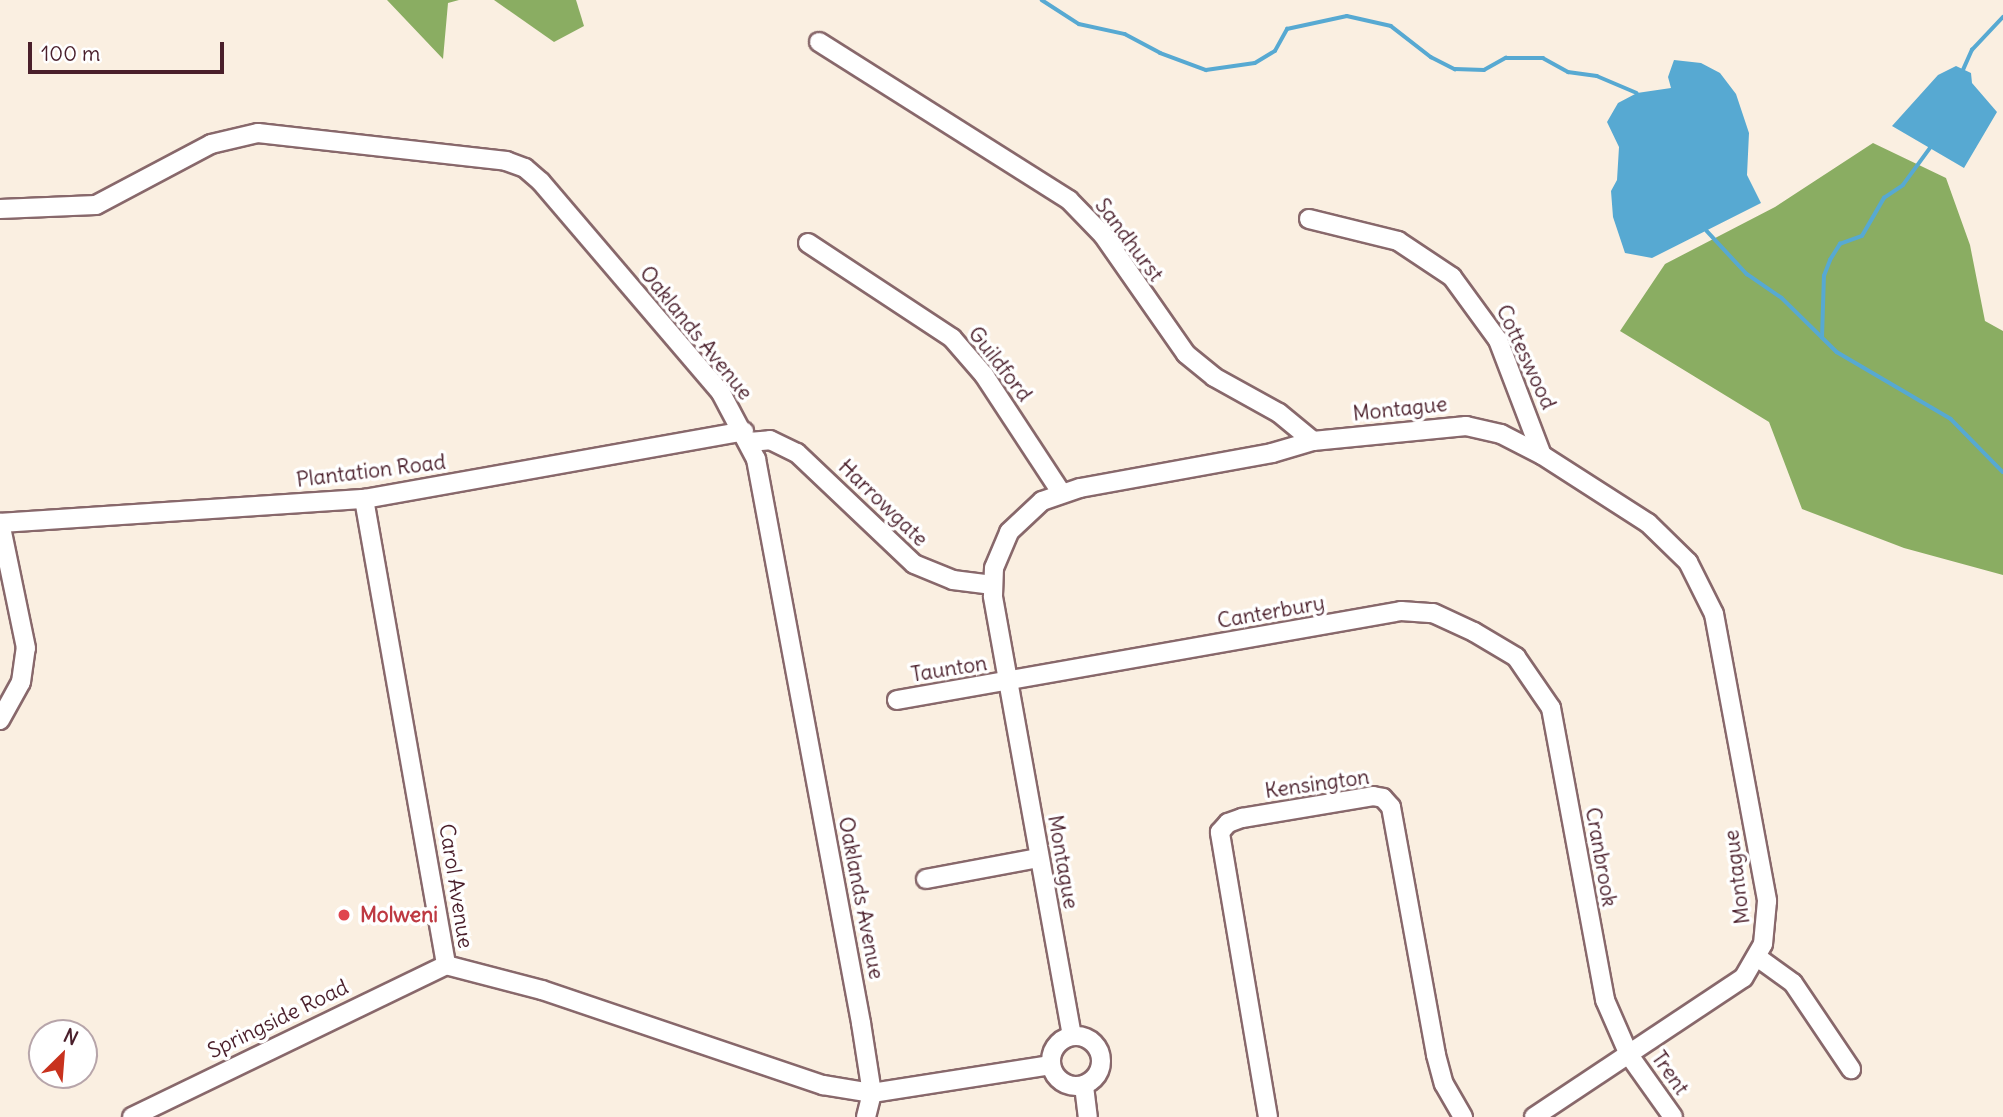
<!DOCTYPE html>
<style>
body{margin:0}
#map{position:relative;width:2003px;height:1117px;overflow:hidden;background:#faefe1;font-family:Delius,sans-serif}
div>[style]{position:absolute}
.forest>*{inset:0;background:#8aad62}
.water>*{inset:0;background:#57a9d2}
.stream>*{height:3.5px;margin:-1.75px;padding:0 1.75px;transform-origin:1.75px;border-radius:1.75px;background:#57a9d2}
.roads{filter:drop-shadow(2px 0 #88686b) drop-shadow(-2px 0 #88686b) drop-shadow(0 2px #88686b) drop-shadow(0 -2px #88686b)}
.minor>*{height:18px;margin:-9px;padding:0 9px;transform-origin:9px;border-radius:9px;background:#fff}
.minor>.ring{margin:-9px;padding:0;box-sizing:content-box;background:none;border:18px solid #fff;border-radius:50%}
.dots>*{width:19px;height:19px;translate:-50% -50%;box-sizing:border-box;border:4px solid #fff;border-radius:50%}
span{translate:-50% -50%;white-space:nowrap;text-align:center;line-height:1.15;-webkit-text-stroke:7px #fff;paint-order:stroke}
.street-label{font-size:21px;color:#4a1f2b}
.health-label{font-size:21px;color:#be3a42;font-weight:700}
.left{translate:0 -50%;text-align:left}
.north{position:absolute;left:28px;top:1019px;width:70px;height:70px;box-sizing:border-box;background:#fff;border:2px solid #b7a5aa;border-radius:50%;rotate:25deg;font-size:19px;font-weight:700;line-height:28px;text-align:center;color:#4a1f2b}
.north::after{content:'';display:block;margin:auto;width:24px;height:32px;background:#c8321e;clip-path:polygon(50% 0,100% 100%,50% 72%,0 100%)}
.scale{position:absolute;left:28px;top:42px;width:196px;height:32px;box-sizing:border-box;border:4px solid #4a1f2b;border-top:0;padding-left:9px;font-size:21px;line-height:24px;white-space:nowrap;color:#4a1f2b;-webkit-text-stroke:5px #fff;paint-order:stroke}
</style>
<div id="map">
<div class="forest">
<i style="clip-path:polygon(387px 0,459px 0,448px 3px,443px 59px)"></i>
<i style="clip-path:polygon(494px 0,576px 0,584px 26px,554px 42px)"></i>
<i style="clip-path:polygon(1873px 143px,1946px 178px,1970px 245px,1985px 321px,2003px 331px,2003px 575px,1904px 548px,1802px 509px,1769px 422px,1620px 331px,1665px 264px,1775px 207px)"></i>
</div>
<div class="water">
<i style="clip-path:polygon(1674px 60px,1701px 63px,1720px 73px,1736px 94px,1749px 133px,1747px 175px,1761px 203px,1652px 258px,1625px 253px,1613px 217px,1611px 191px,1617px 180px,1619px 147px,1607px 122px,1618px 103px,1637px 93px,1671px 88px,1668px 77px)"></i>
<i style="clip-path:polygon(1956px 66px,1971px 73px,1972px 83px,1997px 112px,1964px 168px,1892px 126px,1938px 75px)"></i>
</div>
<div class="stream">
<i style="left:1042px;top:0;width:44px;rotate:33deg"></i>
<i style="left:1079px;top:24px;width:47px;rotate:12.3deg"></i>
<i style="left:1125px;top:34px;width:40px;rotate:28deg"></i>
<i style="left:1160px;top:53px;width:49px;rotate:20.3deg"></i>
<i style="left:1206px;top:70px;width:49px;rotate:-8.1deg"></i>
<i style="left:1255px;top:63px;width:23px;rotate:-31deg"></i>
<i style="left:1275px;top:51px;width:25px;rotate:-61deg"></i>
<i style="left:1287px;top:29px;width:61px;rotate:-12.2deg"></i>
<i style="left:1347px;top:16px;width:45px;rotate:12.8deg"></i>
<i style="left:1391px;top:26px;width:51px;rotate:37.8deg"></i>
<i style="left:1431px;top:57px;width:27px;rotate:27deg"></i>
<i style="left:1455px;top:69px;width:29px;rotate:2deg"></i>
<i style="left:1484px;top:70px;width:25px;rotate:-29deg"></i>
<i style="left:1506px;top:58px;width:37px"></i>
<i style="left:1543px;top:58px;width:29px;rotate:29deg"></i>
<i style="left:1568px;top:72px;width:29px;rotate:8deg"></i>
<i style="left:1597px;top:76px;width:43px;rotate:23deg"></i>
<i style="left:1963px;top:70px;width:22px;rotate:-66deg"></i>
<i style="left:1972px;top:50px;width:45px;rotate:-46.8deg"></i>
<i style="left:1707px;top:231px;width:59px;rotate:47.1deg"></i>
<i style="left:1747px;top:274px;width:42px;rotate:34.4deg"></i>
<i style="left:1782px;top:298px;width:77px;rotate:44.5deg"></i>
<i style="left:1837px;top:352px;width:132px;rotate:30.4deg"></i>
<i style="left:1951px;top:419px;width:74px;rotate:45.5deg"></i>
<i style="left:1822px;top:338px;width:62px;rotate:-88.2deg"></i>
<i style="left:1824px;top:276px;width:17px;rotate:-69deg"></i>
<i style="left:1830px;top:260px;width:19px;rotate:-58deg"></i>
<i style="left:1840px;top:244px;width:23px;rotate:-20deg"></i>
<i style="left:1862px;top:236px;width:44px;rotate:-59.9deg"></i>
<i style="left:1884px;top:198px;width:23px;rotate:-34deg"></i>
<i style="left:1903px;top:185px;width:46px;rotate:-53.9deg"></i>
</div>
<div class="roads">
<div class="minor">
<i style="left:819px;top:42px;width:296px;rotate:32.3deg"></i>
<i style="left:1069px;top:200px;width:49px;rotate:45.8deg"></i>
<i style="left:1103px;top:235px;width:145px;rotate:55.1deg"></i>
<i style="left:1186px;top:354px;width:36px;rotate:39deg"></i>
<i style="left:1214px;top:377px;width:74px;rotate:29deg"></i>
<i style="left:1279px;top:413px;width:44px;rotate:39.5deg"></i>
<i style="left:0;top:209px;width:96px;rotate:-2.4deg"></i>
<i style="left:96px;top:205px;width:130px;rotate:-27.9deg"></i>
<i style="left:211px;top:144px;width:48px;rotate:-13.2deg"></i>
<i style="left:258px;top:133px;width:250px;rotate:6.4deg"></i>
<i style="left:506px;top:161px;width:20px;rotate:20deg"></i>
<i style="left:525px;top:168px;width:21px;rotate:41deg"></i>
<i style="left:541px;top:182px;width:277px;rotate:49.5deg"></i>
<i style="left:721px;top:393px;width:75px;rotate:62.1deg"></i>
<i style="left:756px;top:459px;width:574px;rotate:79.45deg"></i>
<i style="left:861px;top:1023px;width:71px;rotate:81.1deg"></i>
<i style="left:872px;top:1093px;width:25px;rotate:104deg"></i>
<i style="left:1309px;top:219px;width:92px;rotate:13.9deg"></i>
<i style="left:1398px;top:241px;width:65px;rotate:33.7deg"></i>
<i style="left:1452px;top:277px;width:78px;rotate:53.9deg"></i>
<i style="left:1498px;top:340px;width:123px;rotate:69.1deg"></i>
<i style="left:808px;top:243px;width:173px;rotate:33.4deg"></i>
<i style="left:952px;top:338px;width:49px;rotate:49.1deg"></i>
<i style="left:984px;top:375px;width:140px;rotate:56.7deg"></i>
<i style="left:749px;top:442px;width:21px;rotate:-5deg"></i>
<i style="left:770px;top:440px;width:30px;rotate:26deg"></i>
<i style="left:797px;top:453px;width:161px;rotate:43.5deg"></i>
<i style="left:914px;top:564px;width:42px;rotate:22.3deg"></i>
<i style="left:953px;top:580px;width:40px;rotate:7.1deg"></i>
<i style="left:364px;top:499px;width:473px;rotate:80deg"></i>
<i style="left:446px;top:965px;width:99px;rotate:14.6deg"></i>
<i style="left:542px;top:990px;width:297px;rotate:18.7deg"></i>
<i style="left:823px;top:1085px;width:50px;rotate:9.3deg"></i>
<i style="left:872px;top:1093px;width:181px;rotate:-8.9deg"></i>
<i style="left:0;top:523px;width:365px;rotate:-3.8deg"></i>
<i style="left:364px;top:499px;width:386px;rotate:-10.1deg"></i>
<i style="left:897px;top:700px;width:512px;rotate:-10.01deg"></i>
<i style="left:1401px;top:611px;width:32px;rotate:4deg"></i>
<i style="left:1433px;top:613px;width:45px;rotate:24.9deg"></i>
<i style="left:1474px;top:632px;width:49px;rotate:30.8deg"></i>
<i style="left:1516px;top:657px;width:62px;rotate:55.5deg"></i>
<i style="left:1551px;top:708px;width:297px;rotate:79.5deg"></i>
<i style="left:1605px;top:1000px;width:60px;rotate:66.4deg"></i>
<i style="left:1629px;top:1055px;width:76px;rotate:54.6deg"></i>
<i style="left:0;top:720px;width:43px;rotate:-61.1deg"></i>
<i style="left:21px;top:682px;width:34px;rotate:-82deg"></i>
<i style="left:26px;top:648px;width:128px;rotate:-101.7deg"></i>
<i style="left:926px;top:879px;width:114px;rotate:-10.6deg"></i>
<i style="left:1757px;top:957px;width:44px;rotate:35.8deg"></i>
<i style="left:1793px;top:983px;width:104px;rotate:56deg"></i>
<i class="ring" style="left:1051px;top:1036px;width:32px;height:32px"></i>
<i style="left:1072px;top:1036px;width:447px;rotate:-100.2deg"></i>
<i style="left:993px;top:596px;width:28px;rotate:-88deg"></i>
<i style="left:994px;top:568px;width:39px;rotate:-67deg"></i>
<i style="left:1009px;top:532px;width:45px;rotate:-43.2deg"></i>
<i style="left:1042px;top:501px;width:40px;rotate:-18.9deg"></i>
<i style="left:1080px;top:488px;width:195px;rotate:-10.3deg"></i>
<i style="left:1272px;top:453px;width:43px;rotate:-16.3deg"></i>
<i style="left:1313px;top:441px;width:154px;rotate:-5.6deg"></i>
<i style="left:1466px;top:426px;width:36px;rotate:13deg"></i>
<i style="left:1501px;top:434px;width:46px;rotate:27.1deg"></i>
<i style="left:1542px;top:455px;width:126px;rotate:32.7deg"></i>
<i style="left:1648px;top:523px;width:56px;rotate:44.3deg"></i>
<i style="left:1688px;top:562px;width:58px;rotate:63.4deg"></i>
<i style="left:1714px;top:614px;width:292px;rotate:79.5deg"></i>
<i style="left:1767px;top:901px;width:43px;rotate:95.3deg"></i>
<i style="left:1763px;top:944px;width:39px;rotate:120deg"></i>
<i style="left:1743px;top:978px;width:251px;rotate:146.4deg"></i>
<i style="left:1084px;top:1086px;width:31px;rotate:83deg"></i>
<i style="left:132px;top:1117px;width:349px;rotate:-25.8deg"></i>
<i style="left:1268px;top:1117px;width:289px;rotate:-99.6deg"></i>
<i style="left:1220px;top:832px;width:12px;rotate:-48deg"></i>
<i style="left:1228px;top:823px;width:15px;rotate:-20deg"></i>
<i style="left:1242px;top:818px;width:133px;rotate:-9.5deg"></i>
<i style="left:1373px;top:796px;width:10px;rotate:11deg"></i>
<i style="left:1383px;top:798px;width:12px;rotate:48deg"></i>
<i style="left:1391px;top:807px;width:252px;rotate:79.7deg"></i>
<i style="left:1436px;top:1055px;width:30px;rotate:75deg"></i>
<i style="left:1444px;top:1084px;width:38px;rotate:60deg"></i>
</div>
</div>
<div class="dots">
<i style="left:344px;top:915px;background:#e0444e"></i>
</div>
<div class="street-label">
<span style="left:1129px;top:240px;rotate:53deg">Sandhurst</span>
<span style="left:696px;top:333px;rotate:51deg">Oaklands Avenue</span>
<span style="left:1526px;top:357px;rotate:65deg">Cotteswood</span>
<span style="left:1000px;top:364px;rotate:52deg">Guildford</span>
<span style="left:1400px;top:409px;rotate:-6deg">Montague</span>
<span style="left:371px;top:471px;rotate:-7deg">Plantation Road</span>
<span style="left:883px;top:503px;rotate:44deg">Harrowgate</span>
<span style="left:1271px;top:612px;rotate:-10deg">Canterbury</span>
<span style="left:949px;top:669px;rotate:-9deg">Taunton</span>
<span style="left:1317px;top:784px;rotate:-8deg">Kensington</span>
<span style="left:1601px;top:857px;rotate:80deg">Cranbrook</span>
<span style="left:1063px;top:862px;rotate:80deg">Montague</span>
<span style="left:1737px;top:877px;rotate:-97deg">Montague</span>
<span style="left:456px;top:886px;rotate:81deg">Carol Avenue</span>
<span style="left:861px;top:898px;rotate:79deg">Oaklands Avenue</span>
<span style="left:278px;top:1019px;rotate:-26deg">Springside Road</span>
<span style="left:1670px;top:1073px;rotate:55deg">Trent</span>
</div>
<div class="health-label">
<span class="left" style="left:360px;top:915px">Molweni</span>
</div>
<div class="north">N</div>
<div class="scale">100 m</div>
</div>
